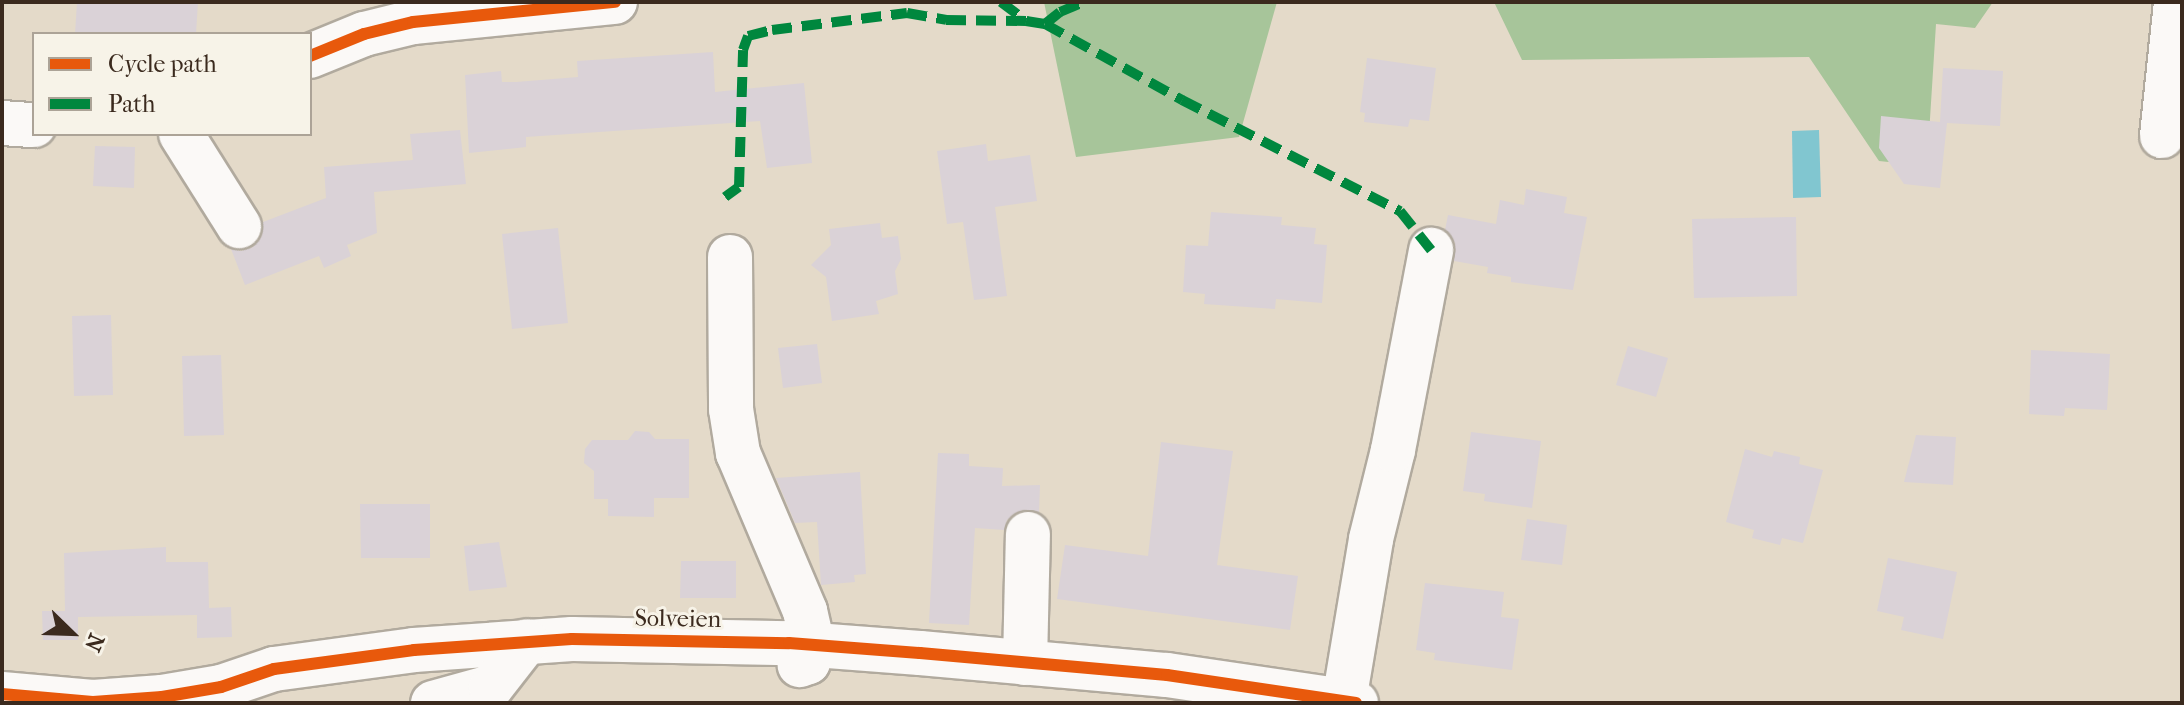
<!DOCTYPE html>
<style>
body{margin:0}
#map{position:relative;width:2184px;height:705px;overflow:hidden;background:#e4dac9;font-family:"IM FELL French Canon",serif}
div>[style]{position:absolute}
.forest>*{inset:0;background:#a7c59a}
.water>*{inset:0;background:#81c6d0}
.building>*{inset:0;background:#dad2d7}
.roads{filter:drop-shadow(2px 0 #b1aa9e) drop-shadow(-2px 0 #b1aa9e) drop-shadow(0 2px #b1aa9e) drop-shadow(0 -2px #b1aa9e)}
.minor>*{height:44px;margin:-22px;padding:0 22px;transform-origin:22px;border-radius:22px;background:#fbf9f7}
.quiet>*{height:10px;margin-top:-5px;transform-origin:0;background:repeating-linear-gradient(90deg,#00873e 0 20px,transparent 0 30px)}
.cycleway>*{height:12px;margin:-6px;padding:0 6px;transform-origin:6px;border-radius:6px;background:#e8590c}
span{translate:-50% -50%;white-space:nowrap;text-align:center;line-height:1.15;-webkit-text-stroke:6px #f7f3e8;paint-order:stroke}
.street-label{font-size:24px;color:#3b2a1e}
.frame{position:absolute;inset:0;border:4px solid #3b2a1e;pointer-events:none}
.legend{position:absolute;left:32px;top:32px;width:280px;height:104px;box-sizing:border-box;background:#f7f3e8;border:2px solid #aca397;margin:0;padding:10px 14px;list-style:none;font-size:24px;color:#3b2a1e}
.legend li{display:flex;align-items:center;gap:16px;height:40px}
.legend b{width:40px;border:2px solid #aca397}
.north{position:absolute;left:32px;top:593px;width:80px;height:80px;-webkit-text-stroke:6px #f7f3e8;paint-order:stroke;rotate:113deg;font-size:22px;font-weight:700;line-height:32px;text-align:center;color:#3b2a1e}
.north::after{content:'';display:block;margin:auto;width:28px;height:36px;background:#3b2a1e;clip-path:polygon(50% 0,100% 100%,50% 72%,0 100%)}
</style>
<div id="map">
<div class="forest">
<i style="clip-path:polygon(1044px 2px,1277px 2px,1239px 137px,1076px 157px)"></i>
<i style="clip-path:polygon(1494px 2px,1993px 2px,1975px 28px,1936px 24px,1927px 166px,1879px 161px,1809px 57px,1522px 60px)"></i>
</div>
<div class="water">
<i style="clip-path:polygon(1819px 130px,1821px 197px,1793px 198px,1792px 131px)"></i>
</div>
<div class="building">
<i style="clip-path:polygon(77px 2px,198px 2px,196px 34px,75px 34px)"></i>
<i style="clip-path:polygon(713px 52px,715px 92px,804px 83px,812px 163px,767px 168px,760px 121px,526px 137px,526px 147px,469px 153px,465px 75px,501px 71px,502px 82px,516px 82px,578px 77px,577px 61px)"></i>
<i style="clip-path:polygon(1367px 58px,1436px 68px,1429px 121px,1410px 119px,1408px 127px,1364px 122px,1365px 113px,1360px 112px)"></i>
<i style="clip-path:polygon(1943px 68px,2003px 71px,2000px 126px,1947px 123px,1940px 188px,1904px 184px,1879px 148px,1881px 116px,1940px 122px)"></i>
<i style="clip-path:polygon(460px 130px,466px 184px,374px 192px,377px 233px,347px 245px,351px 256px,324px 268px,319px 256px,245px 285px,231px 249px,241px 251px,253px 247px,261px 237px,263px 222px,326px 198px,324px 167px,413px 160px,410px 134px)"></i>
<i style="clip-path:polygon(986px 144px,988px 161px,1030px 155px,1037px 201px,995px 207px,1007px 296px,974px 300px,963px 222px,947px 224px,937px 151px)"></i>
<i style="clip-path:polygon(95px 146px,135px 147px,134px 188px,93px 186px)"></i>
<i style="clip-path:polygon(1526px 189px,1567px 197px,1564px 213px,1587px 217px,1573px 290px,1511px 282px,1511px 277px,1487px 273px,1488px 267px,1454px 261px,1455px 243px,1445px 230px,1448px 215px,1496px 224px,1500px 200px,1524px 205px)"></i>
<i style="clip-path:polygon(1211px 212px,1282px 217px,1281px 225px,1316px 228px,1314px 244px,1327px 245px,1322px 303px,1276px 299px,1275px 309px,1204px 304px,1205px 294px,1183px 292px,1186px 245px,1208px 246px)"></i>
<i style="clip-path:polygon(1796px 217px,1797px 296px,1694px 298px,1692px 219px)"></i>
<i style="clip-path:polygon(880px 223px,882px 238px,898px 236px,901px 259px,895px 271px,898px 294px,876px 301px,879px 314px,832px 321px,826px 277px,811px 265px,831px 245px,829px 229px)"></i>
<i style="clip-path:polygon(558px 228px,568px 323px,512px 329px,502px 234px)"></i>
<i style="clip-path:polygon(111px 315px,113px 395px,74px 396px,72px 316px)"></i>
<i style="clip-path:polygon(817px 344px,822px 383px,783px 388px,778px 348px)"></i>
<i style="clip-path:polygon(1628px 346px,1668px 358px,1656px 397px,1616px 385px)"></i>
<i style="clip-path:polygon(2031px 350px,2110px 354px,2107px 410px,2065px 408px,2064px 416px,2029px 414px)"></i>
<i style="clip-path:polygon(221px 355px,224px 435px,184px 436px,182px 356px)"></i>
<i style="clip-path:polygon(635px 431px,649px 432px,655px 439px,689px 439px,689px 498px,654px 498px,654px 517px,608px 516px,608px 499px,594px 499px,594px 471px,584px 463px,585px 449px,592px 440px,628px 440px)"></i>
<i style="clip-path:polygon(1471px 432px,1541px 441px,1532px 508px,1484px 501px,1485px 494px,1463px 491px)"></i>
<i style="clip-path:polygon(1916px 435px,1956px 437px,1953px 485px,1904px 482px)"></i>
<i style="clip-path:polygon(1161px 442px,1233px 451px,1217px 565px,1298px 576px,1290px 630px,1057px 599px,1065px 545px,1148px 556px)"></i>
<i style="clip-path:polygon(1745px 449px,1772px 457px,1774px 451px,1800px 457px,1799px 464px,1823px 470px,1803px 543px,1782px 538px,1780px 545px,1752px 538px,1754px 530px,1726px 522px)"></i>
<i style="clip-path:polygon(938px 453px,969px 454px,969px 466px,1003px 468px,1002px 486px,1040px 485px,1039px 512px,1017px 512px,1007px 520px,1004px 530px,975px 528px,969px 625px,929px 623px)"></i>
<i style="clip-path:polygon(860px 472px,866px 574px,854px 575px,855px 582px,821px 585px,817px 522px,795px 523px,776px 478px)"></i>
<i style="clip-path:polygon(360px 504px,430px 504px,430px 558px,361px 558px)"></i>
<i style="clip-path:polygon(1527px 519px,1567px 525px,1562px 565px,1521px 560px)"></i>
<i style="clip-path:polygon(499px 542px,507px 587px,469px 591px,464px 546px)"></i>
<i style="clip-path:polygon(166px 547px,166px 562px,208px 562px,209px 608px,231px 607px,232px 637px,197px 638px,197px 615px,78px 617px,78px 640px,43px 640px,42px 611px,65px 611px,64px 553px)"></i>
<i style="clip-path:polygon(1888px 558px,1957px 572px,1943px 639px,1901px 630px,1904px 617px,1877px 611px)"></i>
<i style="clip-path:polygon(681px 561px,736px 561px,736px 598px,680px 598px)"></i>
<i style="clip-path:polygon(1425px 583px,1504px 592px,1501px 617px,1519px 619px,1512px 670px,1434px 660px,1435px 653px,1416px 650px)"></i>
</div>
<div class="roads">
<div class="minor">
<i style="left:310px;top:56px;width:58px;rotate:-22.2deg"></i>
<i style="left:364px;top:34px;width:50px;rotate:-13.8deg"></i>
<i style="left:413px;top:22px;width:203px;rotate:-5.7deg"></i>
<i style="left:2px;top:123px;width:32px;rotate:4deg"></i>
<i style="left:181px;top:134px;width:109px;rotate:57.8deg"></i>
<i style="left:2162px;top:136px;width:135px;rotate:-84deg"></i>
<i style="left:730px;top:257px;width:152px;rotate:89.6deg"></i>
<i style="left:731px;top:409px;width:45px;rotate:81deg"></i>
<i style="left:738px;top:453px;width:172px;rotate:67deg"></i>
<i style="left:805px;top:611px;width:35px;rotate:77deg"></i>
<i style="left:813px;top:645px;width:18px;rotate:106deg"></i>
<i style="left:808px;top:662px;width:9px;rotate:159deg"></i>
<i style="left:1025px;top:663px;width:129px;rotate:-88.7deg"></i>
<i style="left:2px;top:694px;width:91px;rotate:5deg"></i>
<i style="left:93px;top:702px;width:69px;rotate:-4.1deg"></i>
<i style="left:162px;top:697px;width:60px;rotate:-9.6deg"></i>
<i style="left:221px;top:687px;width:56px;rotate:-18.8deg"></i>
<i style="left:274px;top:669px;width:141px;rotate:-7.7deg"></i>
<i style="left:414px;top:650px;width:158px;rotate:-4deg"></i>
<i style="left:572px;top:639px;width:217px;rotate:1.1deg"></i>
<i style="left:789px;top:643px;width:131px;rotate:4.4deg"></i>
<i style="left:920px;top:653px;width:248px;rotate:5.1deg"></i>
<i style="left:1167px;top:675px;width:191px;rotate:8.4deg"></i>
<i style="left:1344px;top:701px;width:164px;rotate:-80.5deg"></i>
<i style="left:1371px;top:539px;width:92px;rotate:-76.1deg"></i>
<i style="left:1393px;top:450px;width:204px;rotate:-79.2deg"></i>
<i style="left:433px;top:703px;width:60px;rotate:-15.4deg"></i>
<i style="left:491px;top:687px;width:58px;rotate:-52deg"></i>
</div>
</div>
<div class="quiet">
<i style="left:1001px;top:2px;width:31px;rotate:37deg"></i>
<i style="left:1026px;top:21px;width:19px;rotate:9deg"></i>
<i style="left:1045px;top:24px;width:157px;rotate:29deg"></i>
<i style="left:1182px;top:100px;width:245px;rotate:27deg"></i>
<i style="left:1400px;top:211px;width:50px;rotate:51.5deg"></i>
<i style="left:1045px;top:24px;width:19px;rotate:-39deg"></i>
<i style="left:1060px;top:12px;width:26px;rotate:-23deg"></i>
<i style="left:725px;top:197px;width:17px;rotate:-36deg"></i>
<i style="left:739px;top:187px;width:137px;rotate:-88.3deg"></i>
<i style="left:743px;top:50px;width:15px;rotate:-70deg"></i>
<i style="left:748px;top:36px;width:25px;rotate:-14deg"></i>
<i style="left:772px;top:30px;width:136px;rotate:-7.2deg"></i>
<i style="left:907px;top:13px;width:40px;rotate:10deg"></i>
<i style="left:946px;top:20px;width:80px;rotate:0.7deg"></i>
</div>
<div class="cycleway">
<i style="left:310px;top:56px;width:58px;rotate:-22.2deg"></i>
<i style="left:364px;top:34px;width:50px;rotate:-13.8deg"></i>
<i style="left:413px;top:22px;width:203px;rotate:-5.7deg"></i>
<i style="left:2px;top:694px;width:91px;rotate:5deg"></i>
<i style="left:93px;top:702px;width:69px;rotate:-4.1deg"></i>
<i style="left:162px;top:697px;width:60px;rotate:-9.6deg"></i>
<i style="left:221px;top:687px;width:56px;rotate:-18.8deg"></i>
<i style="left:274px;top:669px;width:141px;rotate:-7.7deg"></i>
<i style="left:414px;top:650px;width:158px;rotate:-4deg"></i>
<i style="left:572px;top:639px;width:217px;rotate:1.1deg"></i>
<i style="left:789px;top:643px;width:131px;rotate:4.4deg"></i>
<i style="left:920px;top:653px;width:248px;rotate:5.1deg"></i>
<i style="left:1167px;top:675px;width:191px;rotate:8.4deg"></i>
</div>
<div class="street-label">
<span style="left:678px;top:619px;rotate:1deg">Solveien</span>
</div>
<div class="frame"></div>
<ul class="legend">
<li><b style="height:10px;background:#e8590c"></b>Cycle path</li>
<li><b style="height:10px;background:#00873e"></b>Path</li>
</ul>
<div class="north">N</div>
</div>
